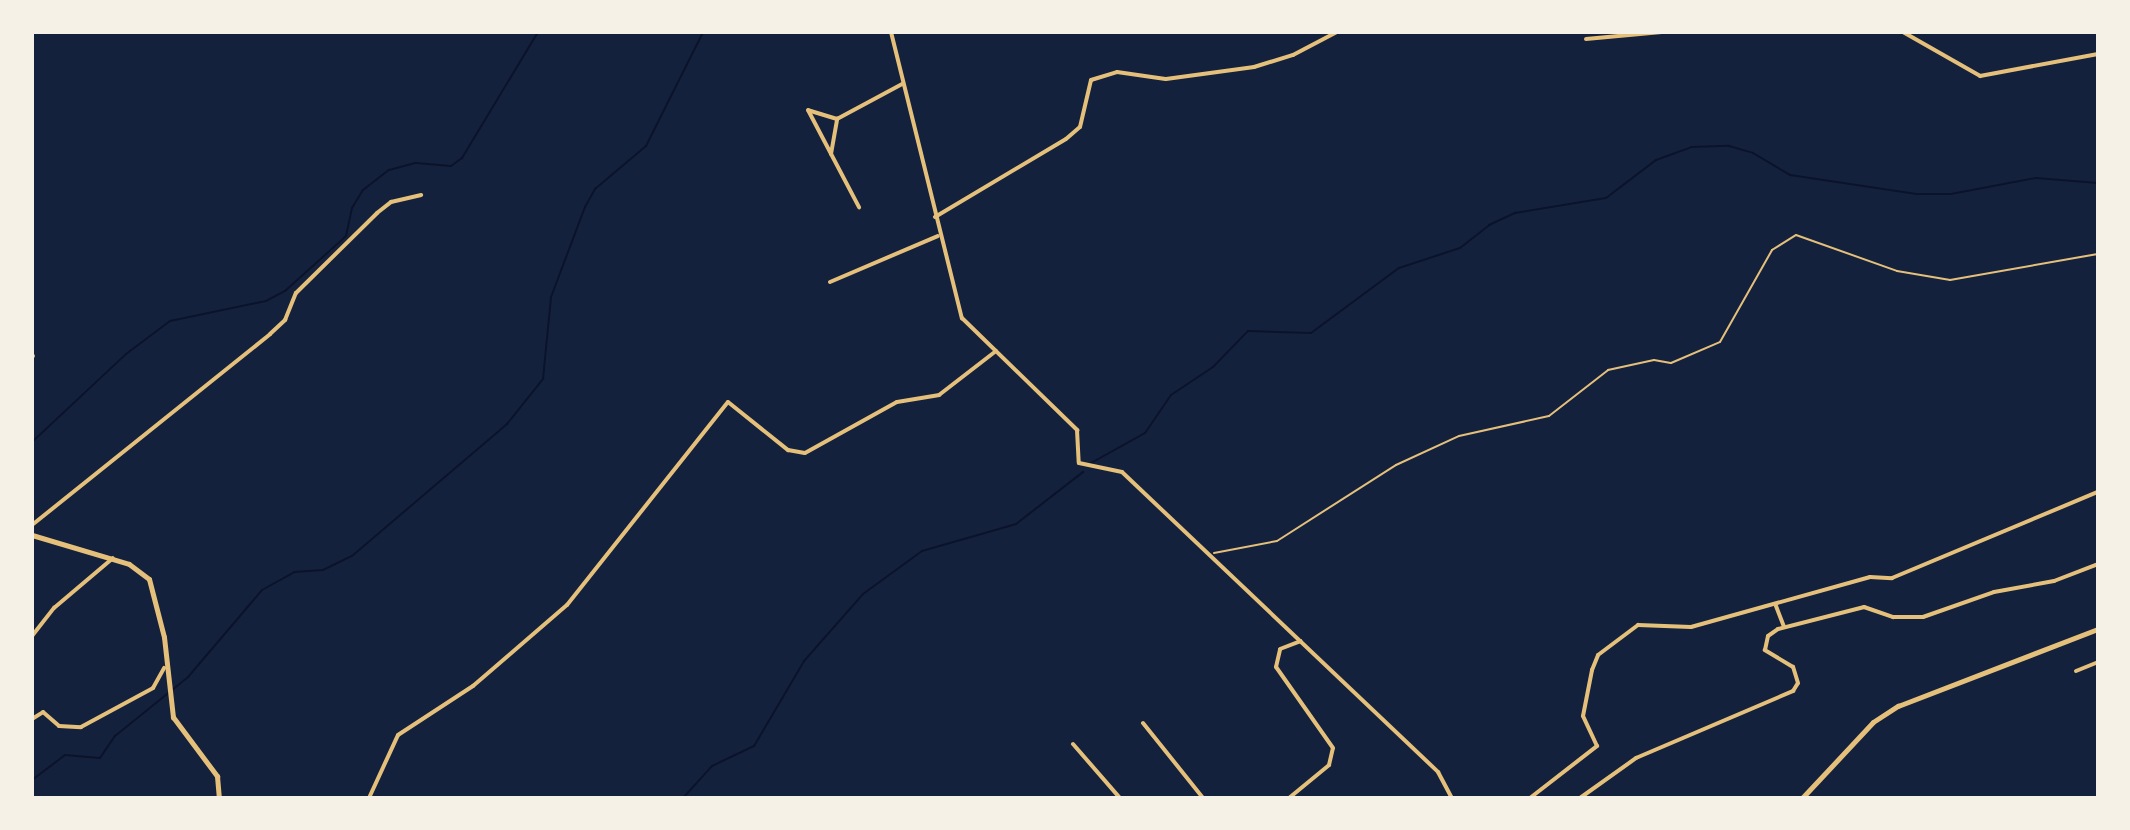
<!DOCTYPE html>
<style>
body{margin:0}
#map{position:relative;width:2130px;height:830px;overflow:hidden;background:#14213d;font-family:Rubik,sans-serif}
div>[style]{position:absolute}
.stream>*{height:2px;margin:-1px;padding:0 1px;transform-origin:1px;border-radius:1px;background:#0b132b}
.path>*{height:2px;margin:-1px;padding:0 1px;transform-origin:1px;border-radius:1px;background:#e5c07b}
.minor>*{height:4px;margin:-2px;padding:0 2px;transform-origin:2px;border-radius:2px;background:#e5c07b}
.secondary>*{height:5px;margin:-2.5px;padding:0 2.5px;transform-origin:2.5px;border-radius:2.5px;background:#e5c07b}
span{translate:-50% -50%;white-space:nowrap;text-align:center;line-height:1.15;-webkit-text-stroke:8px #f6f1e7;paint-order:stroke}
.frame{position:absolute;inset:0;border:34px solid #f6f1e7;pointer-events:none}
</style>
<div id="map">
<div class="stream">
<i style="left:32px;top:442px;width:129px;rotate:-43.1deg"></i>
<i style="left:126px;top:354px;width:55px;rotate:-36.9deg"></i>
<i style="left:170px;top:321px;width:98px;rotate:-11.8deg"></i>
<i style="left:266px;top:301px;width:21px;rotate:-28deg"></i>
<i style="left:285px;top:291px;width:82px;rotate:-42deg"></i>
<i style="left:346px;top:236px;width:29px;rotate:-78deg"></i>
<i style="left:352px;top:208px;width:21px;rotate:-59deg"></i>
<i style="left:363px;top:190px;width:33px;rotate:-38deg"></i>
<i style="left:389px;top:170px;width:28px;rotate:-15deg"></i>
<i style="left:416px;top:163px;width:35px;rotate:5deg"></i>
<i style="left:451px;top:166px;width:14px;rotate:-36deg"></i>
<i style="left:462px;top:158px;width:147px;rotate:-58.9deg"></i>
<i style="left:1091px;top:463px;width:62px;rotate:-29.1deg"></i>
<i style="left:1145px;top:433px;width:46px;rotate:-55.6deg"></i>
<i style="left:1171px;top:395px;width:50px;rotate:-33.7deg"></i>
<i style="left:1213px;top:367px;width:50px;rotate:-45.8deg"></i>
<i style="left:1248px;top:331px;width:63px;rotate:1.8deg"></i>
<i style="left:1311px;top:333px;width:109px;rotate:-36.5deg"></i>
<i style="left:1399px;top:268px;width:64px;rotate:-18.2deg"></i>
<i style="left:1460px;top:248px;width:37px;rotate:-38deg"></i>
<i style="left:1489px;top:225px;width:29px;rotate:-25deg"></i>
<i style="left:1515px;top:213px;width:92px;rotate:-9.4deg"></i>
<i style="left:1606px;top:198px;width:63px;rotate:-37.2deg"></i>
<i style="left:1656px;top:160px;width:37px;rotate:-20deg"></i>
<i style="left:1691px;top:147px;width:38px;rotate:-2deg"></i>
<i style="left:1729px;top:146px;width:25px;rotate:16deg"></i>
<i style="left:1753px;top:153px;width:43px;rotate:30.7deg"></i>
<i style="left:1790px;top:175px;width:128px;rotate:8.5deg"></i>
<i style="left:1917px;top:194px;width:34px"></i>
<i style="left:1951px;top:194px;width:86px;rotate:-10.7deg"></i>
<i style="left:2036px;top:178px;width:62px;rotate:4.6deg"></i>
<i style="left:32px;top:780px;width:41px;rotate:-37.1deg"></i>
<i style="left:65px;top:755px;width:35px;rotate:5deg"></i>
<i style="left:100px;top:758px;width:27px;rotate:-56deg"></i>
<i style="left:115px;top:736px;width:94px;rotate:-38.9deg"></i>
<i style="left:188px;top:677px;width:114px;rotate:-49.6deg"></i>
<i style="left:262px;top:590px;width:37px;rotate:-29deg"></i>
<i style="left:294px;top:572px;width:29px;rotate:-4deg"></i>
<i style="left:323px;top:570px;width:32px;rotate:-26deg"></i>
<i style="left:352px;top:556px;width:204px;rotate:-40.4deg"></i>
<i style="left:507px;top:424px;width:58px;rotate:-51.3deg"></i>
<i style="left:543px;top:379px;width:82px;rotate:-84.4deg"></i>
<i style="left:551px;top:297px;width:96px;rotate:-69.3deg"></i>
<i style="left:585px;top:207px;width:21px;rotate:-61deg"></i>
<i style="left:595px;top:189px;width:67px;rotate:-40.1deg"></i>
<i style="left:646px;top:146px;width:127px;rotate:-63.4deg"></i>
<i style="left:683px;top:798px;width:43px;rotate:-47.8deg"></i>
<i style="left:712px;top:766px;width:47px;rotate:-25.5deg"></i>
<i style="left:754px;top:746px;width:99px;rotate:-59.5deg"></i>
<i style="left:804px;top:661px;width:89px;rotate:-48.6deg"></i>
<i style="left:863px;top:594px;width:73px;rotate:-36.1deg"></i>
<i style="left:922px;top:551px;width:98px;rotate:-16deg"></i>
<i style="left:1016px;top:524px;width:85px;rotate:-37.8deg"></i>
</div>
<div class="path">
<i style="left:1214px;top:553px;width:64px;rotate:-10.8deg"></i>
<i style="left:1277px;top:541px;width:141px;rotate:-32.6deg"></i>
<i style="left:1396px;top:465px;width:69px;rotate:-24.7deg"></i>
<i style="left:1459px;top:436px;width:92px;rotate:-12.5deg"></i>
<i style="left:1549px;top:416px;width:75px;rotate:-37.9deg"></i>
<i style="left:1608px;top:370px;width:47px;rotate:-12.3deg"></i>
<i style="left:1654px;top:360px;width:17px;rotate:10deg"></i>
<i style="left:1671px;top:363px;width:53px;rotate:-23.2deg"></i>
<i style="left:1720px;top:342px;width:106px;rotate:-60.5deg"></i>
<i style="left:1772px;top:250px;width:28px;rotate:-32deg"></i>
<i style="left:1796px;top:235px;width:107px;rotate:19.6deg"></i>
<i style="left:1897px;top:271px;width:54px;rotate:9.6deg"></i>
<i style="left:1950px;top:280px;width:150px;rotate:-10deg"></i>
</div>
<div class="minor">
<i style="left:891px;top:32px;width:295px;rotate:76.1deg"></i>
<i style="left:962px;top:318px;width:161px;rotate:44.2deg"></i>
<i style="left:1077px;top:430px;width:33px;rotate:87deg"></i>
<i style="left:1079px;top:463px;width:44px;rotate:11.8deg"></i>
<i style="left:1122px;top:472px;width:436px;rotate:43.5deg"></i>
<i style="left:1438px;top:772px;width:30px;rotate:62deg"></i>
<i style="left:1903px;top:32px;width:89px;rotate:29.7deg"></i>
<i style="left:1980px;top:76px;width:120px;rotate:-10.6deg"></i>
<i style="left:1586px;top:39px;width:76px;rotate:-5.3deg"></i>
<i style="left:837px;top:119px;width:30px;rotate:-163deg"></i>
<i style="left:808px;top:110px;width:110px;rotate:62.3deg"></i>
<i style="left:831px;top:154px;width:36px;rotate:-80deg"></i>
<i style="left:837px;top:119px;width:74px;rotate:-28.3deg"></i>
<i style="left:935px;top:217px;width:152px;rotate:-30.8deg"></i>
<i style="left:1066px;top:139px;width:18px;rotate:-41deg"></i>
<i style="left:1080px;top:127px;width:48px;rotate:-76.8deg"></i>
<i style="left:1091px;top:80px;width:27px;rotate:-17deg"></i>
<i style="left:1117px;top:72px;width:49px;rotate:8.1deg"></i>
<i style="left:1166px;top:79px;width:89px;rotate:-7.8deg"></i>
<i style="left:1254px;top:67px;width:41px;rotate:-17.1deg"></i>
<i style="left:1293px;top:55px;width:50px;rotate:-27.6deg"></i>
<i style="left:830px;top:282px;width:117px;rotate:-23.1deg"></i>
<i style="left:32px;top:356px;width:1px"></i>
<i style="left:32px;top:525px;width:305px;rotate:-38.7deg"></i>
<i style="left:270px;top:334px;width:21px;rotate:-43deg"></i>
<i style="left:285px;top:320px;width:29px;rotate:-68deg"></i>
<i style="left:296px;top:293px;width:114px;rotate:-44.6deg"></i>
<i style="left:377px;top:213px;width:18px;rotate:-38deg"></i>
<i style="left:391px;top:202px;width:31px;rotate:-13deg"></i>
<i style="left:1776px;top:606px;width:22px;rotate:69deg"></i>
<i style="left:32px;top:636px;width:36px;rotate:-52deg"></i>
<i style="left:54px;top:608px;width:77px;rotate:-40.3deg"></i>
<i style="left:2076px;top:671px;width:24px;rotate:-22deg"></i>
<i style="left:32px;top:719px;width:13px;rotate:-32deg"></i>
<i style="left:43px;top:712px;width:21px;rotate:41deg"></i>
<i style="left:59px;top:726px;width:22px;rotate:3deg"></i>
<i style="left:81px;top:727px;width:82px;rotate:-28.4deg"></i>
<i style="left:153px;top:688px;width:23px;rotate:-61deg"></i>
<i style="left:1143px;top:723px;width:96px;rotate:51.3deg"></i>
<i style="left:1073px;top:744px;width:72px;rotate:49deg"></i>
<i style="left:369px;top:798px;width:69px;rotate:-65.3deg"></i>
<i style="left:398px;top:735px;width:90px;rotate:-33.2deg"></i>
<i style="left:473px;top:686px;width:124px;rotate:-40.8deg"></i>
<i style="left:567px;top:605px;width:259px;rotate:-51.6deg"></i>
<i style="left:728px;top:402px;width:77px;rotate:38.7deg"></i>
<i style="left:788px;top:450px;width:17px;rotate:10deg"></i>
<i style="left:805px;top:453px;width:105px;rotate:-29deg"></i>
<i style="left:897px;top:402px;width:43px;rotate:-9.5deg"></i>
<i style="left:939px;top:395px;width:72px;rotate:-37.7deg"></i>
<i style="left:1289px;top:798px;width:52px;rotate:-39.5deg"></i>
<i style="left:1329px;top:765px;width:17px;rotate:-77deg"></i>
<i style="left:1333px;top:748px;width:99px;rotate:-125.1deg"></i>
<i style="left:1276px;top:667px;width:18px;rotate:-77deg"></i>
<i style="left:1280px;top:649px;width:22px;rotate:-21deg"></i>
<i style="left:1530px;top:798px;width:85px;rotate:-37.8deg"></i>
<i style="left:1597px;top:746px;width:33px;rotate:-115deg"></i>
<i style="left:1583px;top:716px;width:47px;rotate:-78.9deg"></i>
<i style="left:1592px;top:670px;width:16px;rotate:-68deg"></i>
<i style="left:1598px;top:655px;width:50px;rotate:-36.9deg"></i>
<i style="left:1638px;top:625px;width:53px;rotate:2.2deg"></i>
<i style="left:1691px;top:627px;width:186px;rotate:-15.6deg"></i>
<i style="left:1870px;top:577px;width:22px;rotate:3deg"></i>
<i style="left:1892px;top:578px;width:223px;rotate:-22.7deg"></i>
<i style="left:1580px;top:798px;width:69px;rotate:-35.5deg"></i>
<i style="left:1636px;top:758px;width:171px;rotate:-23.1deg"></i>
<i style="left:1793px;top:691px;width:9px;rotate:-58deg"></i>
<i style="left:1798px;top:683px;width:17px;rotate:-107deg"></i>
<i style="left:1793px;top:667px;width:33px;rotate:-149deg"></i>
<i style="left:1765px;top:650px;width:14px;rotate:-78deg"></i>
<i style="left:1768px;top:636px;width:12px;rotate:-35deg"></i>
<i style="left:1778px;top:629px;width:89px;rotate:-14.3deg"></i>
<i style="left:1864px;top:607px;width:31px;rotate:19deg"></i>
<i style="left:1893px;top:617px;width:30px"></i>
<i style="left:1923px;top:617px;width:75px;rotate:-19.4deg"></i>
<i style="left:1994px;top:592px;width:61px;rotate:-10.4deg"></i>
<i style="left:2054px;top:581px;width:47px;rotate:-21.1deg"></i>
</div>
<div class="secondary">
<i style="left:32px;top:535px;width:101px;rotate:16.6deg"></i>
<i style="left:129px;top:564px;width:25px;rotate:37deg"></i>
<i style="left:149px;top:579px;width:60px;rotate:75.5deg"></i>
<i style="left:164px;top:637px;width:81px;rotate:83.6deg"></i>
<i style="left:173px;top:717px;width:74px;rotate:53.3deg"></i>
<i style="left:217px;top:776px;width:22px;rotate:85deg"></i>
<i style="left:1802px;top:798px;width:104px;rotate:-46.9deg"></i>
<i style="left:1873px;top:722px;width:30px;rotate:-33deg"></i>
<i style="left:1898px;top:706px;width:214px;rotate:-21.1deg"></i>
</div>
<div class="frame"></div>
</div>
